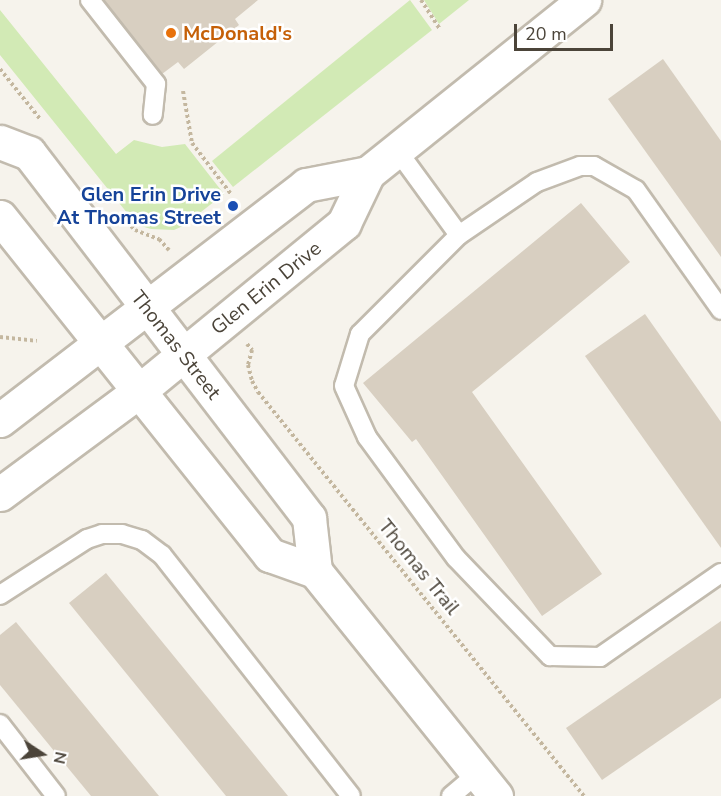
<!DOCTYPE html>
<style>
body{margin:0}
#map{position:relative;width:721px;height:796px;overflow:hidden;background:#f6f3ec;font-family:"Nunito Sans",sans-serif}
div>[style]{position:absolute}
.green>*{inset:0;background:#d2eab5}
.building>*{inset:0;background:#d8cfc1}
.path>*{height:4px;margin-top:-2px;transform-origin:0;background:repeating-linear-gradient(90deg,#c4b79f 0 3px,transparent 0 6px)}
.roads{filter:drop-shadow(2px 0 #c2bbae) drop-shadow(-2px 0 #c2bbae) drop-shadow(0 2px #c2bbae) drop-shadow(0 -2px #c2bbae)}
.service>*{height:18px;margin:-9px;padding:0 9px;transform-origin:9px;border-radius:9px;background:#fff}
.tertiary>*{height:33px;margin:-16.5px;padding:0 16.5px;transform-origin:16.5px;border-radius:16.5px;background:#fff}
.dots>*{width:16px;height:16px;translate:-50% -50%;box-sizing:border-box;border:3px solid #fff;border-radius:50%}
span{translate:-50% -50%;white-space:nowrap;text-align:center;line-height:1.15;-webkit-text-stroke:5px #fff;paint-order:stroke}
.food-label{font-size:20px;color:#c56008;font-weight:700}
.left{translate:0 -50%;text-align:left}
.transit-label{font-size:20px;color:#164399;font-weight:700}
.right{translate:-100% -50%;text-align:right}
.street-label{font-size:20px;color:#4b4439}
.north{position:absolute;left:12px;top:724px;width:60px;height:60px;-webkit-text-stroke:4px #fff;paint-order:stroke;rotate:102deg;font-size:16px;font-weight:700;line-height:24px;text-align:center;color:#4b4439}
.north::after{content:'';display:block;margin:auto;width:21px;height:27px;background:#4b4439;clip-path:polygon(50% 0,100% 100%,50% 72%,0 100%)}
.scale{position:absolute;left:514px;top:24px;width:99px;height:27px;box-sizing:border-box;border:3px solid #4b4439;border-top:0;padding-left:8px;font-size:18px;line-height:21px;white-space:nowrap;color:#4b4439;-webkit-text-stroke:4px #fff;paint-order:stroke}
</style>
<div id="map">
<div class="green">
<i style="clip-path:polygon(410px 0,432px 30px,233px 187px,212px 161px)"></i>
<i style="clip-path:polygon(424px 0,469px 0,439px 24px)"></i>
<i style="clip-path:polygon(0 10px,116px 154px,134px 140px,162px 147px,185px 144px,224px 194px,183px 226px,174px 230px,151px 229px,141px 226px,132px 219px,0 55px)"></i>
</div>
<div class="building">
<i style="clip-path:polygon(104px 0,258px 0,235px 19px,239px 25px,184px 69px,178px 62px,162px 74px)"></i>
<i style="clip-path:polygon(663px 59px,721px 141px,721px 257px,608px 99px)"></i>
<i style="clip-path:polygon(581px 203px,630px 262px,472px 392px,602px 574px,542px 616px,416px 439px,412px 442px,363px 383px)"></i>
<i style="clip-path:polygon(645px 314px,721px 422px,721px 548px,585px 356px)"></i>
<i style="clip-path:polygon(106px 573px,288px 796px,226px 796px,69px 603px)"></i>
<i style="clip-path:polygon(721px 621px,721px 698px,602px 780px,566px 728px)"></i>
<i style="clip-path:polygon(16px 622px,159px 796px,91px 796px,0 685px,0 635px)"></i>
</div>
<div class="path">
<i style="left:421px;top:0;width:35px;rotate:57deg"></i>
<i style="left:0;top:69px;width:65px;rotate:51.2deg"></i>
<i style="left:183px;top:91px;width:53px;rotate:80.2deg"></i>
<i style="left:192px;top:143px;width:64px;rotate:52.6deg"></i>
<i style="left:127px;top:222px;width:11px;rotate:45deg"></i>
<i style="left:135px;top:230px;width:26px;rotate:21deg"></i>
<i style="left:159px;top:239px;width:15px;rotate:48deg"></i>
<i style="left:0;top:337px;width:37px;rotate:6deg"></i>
<i style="left:247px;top:344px;width:8px;rotate:50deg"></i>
<i style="left:252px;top:350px;width:16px;rotate:105deg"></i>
<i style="left:248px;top:365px;width:16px;rotate:76deg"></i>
<i style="left:252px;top:381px;width:13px;rotate:61deg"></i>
<i style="left:258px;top:392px;width:519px;rotate:51.1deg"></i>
</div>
<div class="roads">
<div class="service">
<i style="left:90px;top:0;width:107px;rotate:51.8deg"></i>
<i style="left:156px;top:84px;width:31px;rotate:96deg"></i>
<i style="left:397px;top:150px;width:105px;rotate:53.9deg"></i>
<i style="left:459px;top:235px;width:140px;rotate:135deg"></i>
<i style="left:360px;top:334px;width:54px;rotate:107.1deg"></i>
<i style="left:344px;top:386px;width:56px;rotate:65.7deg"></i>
<i style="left:367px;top:437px;width:150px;rotate:53.7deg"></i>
<i style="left:456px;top:558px;width:136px;rotate:46.2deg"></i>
<i style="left:550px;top:656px;width:50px;rotate:1.1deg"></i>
<i style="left:600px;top:657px;width:147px;rotate:-34.8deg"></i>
<i style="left:459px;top:235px;width:94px;rotate:-34.2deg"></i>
<i style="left:537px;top:182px;width:46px;rotate:-20.4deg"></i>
<i style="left:580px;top:166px;width:14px"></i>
<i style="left:594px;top:166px;width:48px;rotate:29.7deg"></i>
<i style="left:636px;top:190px;width:147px;rotate:54.7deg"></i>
<i style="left:0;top:595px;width:103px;rotate:-32.8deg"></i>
<i style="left:87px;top:539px;width:16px;rotate:-18deg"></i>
<i style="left:102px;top:534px;width:20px"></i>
<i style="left:122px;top:534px;width:21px;rotate:17deg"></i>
<i style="left:142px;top:540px;width:25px;rotate:37deg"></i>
<i style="left:162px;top:555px;width:306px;rotate:51.9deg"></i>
<i style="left:0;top:724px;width:91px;rotate:52.1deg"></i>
<i style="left:451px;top:796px;width:35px;rotate:-40deg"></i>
</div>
<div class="tertiary">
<i style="left:0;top:142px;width:31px;rotate:21deg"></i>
<i style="left:29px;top:153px;width:460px;rotate:52.5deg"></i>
<i style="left:309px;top:518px;width:53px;rotate:83.5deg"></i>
<i style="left:315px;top:571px;width:289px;rotate:51.2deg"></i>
<i style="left:0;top:217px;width:433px;rotate:51.4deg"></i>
<i style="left:270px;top:555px;width:48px;rotate:19.6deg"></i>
<i style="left:0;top:420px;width:386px;rotate:-37.5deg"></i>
<i style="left:306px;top:185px;width:63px;rotate:-11deg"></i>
<i style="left:0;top:494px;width:173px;rotate:-36.5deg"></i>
<i style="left:139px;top:391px;width:265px;rotate:-39.3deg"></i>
<i style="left:344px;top:223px;width:55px;rotate:-64.4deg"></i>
<i style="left:368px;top:173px;width:277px;rotate:-38.7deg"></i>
</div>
</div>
<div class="dots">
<i style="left:171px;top:33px;background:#e8710a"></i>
<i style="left:233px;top:206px;background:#1a4fb4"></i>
</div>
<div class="food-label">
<span class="left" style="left:183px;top:33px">McDonald's</span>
</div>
<div class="transit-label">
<span class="right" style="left:221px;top:206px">Glen Erin Drive<br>At Thomas Street</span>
</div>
<div class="street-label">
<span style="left:266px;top:288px;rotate:-39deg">Glen Erin Drive</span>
<span style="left:176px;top:345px;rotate:52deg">Thomas Street</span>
<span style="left:419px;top:567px;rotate:51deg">Thomas Trail</span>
</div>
<div class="north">N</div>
<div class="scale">20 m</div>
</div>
